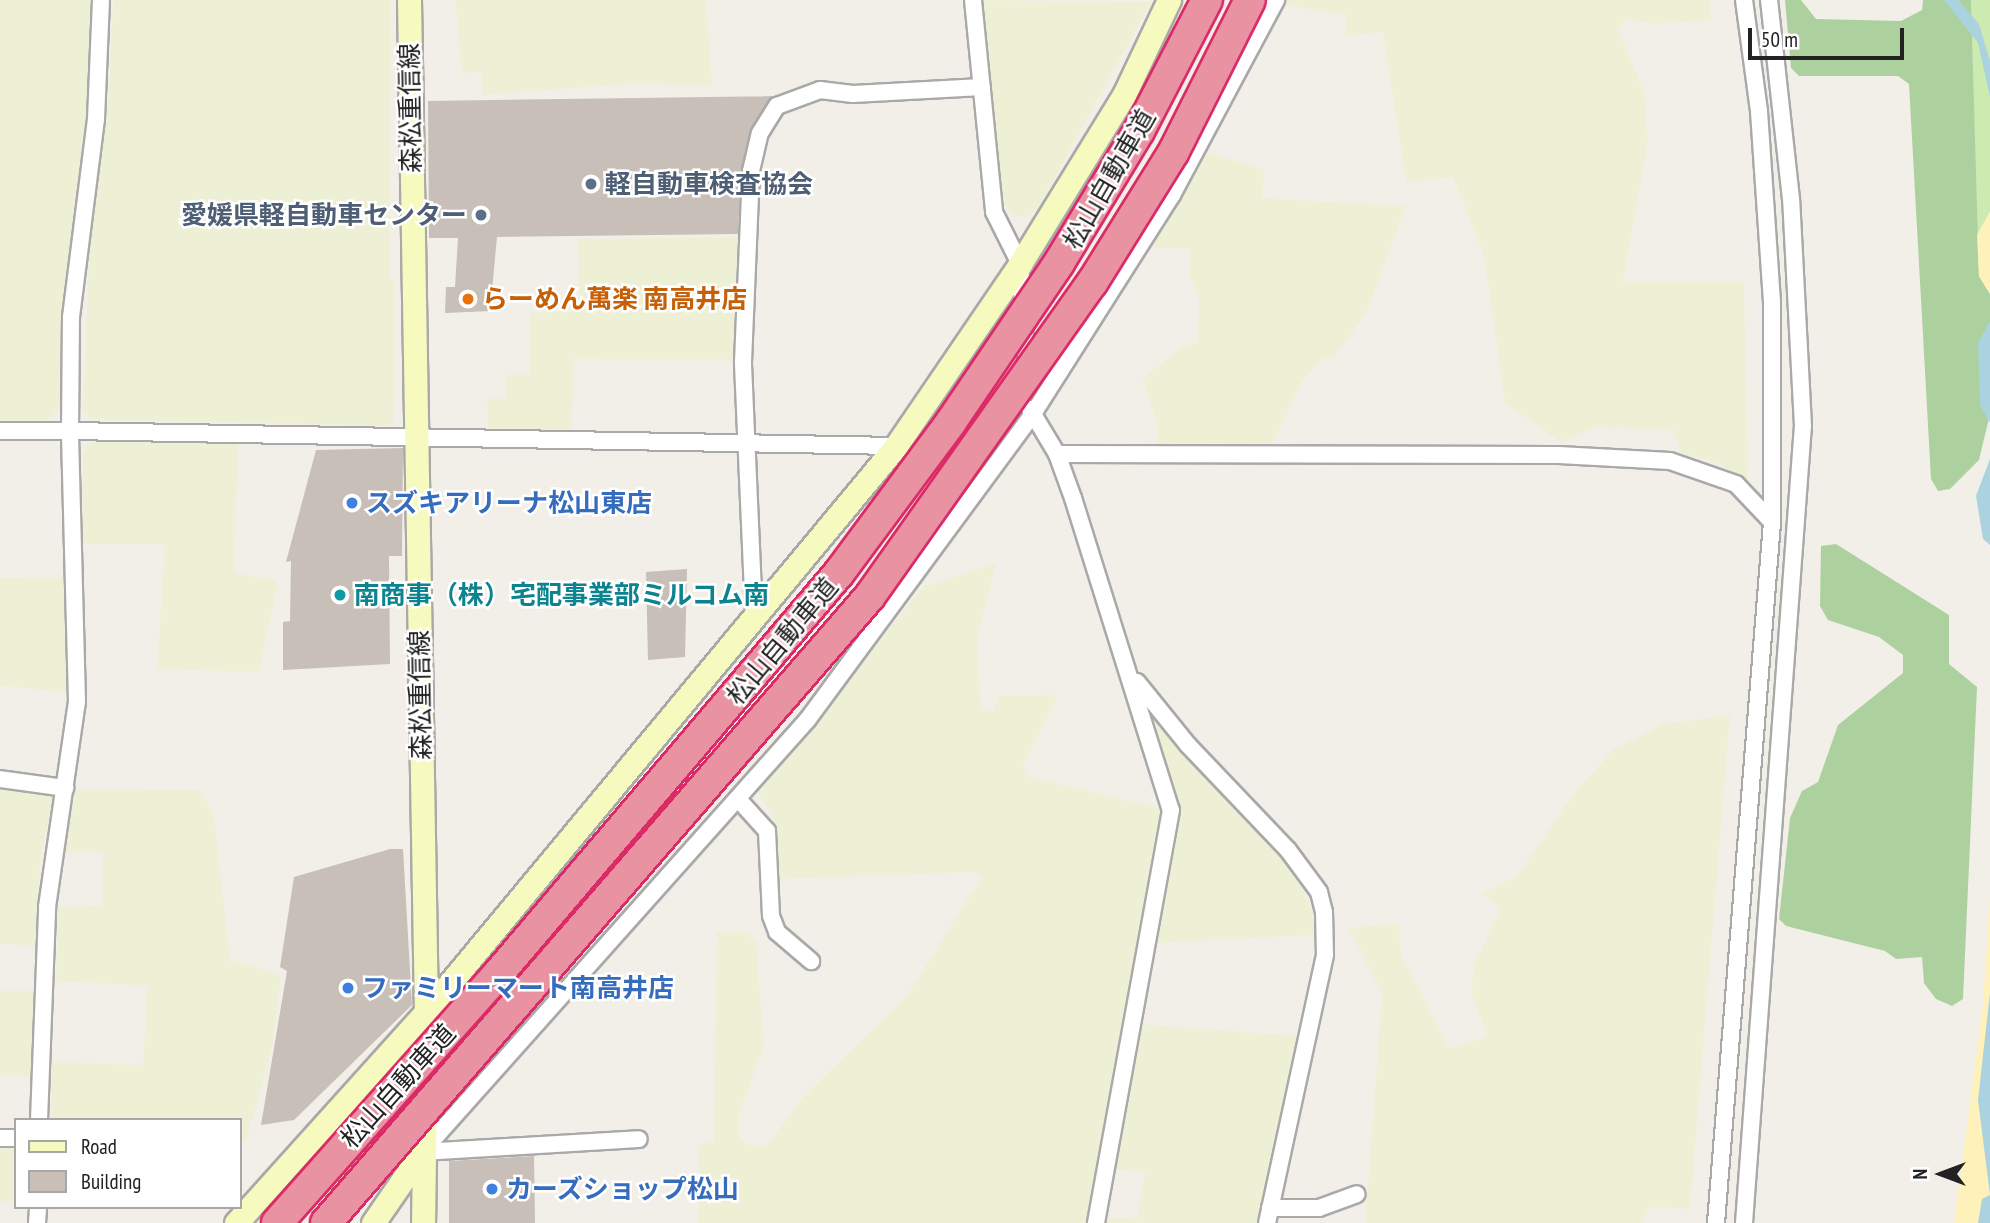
<!DOCTYPE html>
<meta charset="utf-8">
<style>
body{margin:0}
#map{position:relative;width:1990px;height:1223px;overflow:hidden;background:#f2efe9;font-family:"PT Sans Narrow","Noto Sans JP",sans-serif}
div>[style]{position:absolute}
.farmland>*{inset:0;background:#eef0d5}
.grass>*{inset:0;background:#cdebb0}
.forest>*{inset:0;background:#add19e}
.sand>*{inset:0;background:#fff1ba}
.water>*{inset:0;background:#aad3df}
.building>*{inset:0;background:#c7bfb8}
.roads{filter:drop-shadow(2px 0 #a9a9a9) drop-shadow(-2px 0 #a9a9a9) drop-shadow(0 2px #a9a9a9) drop-shadow(0 -2px #a9a9a9)}
.street>*{height:16px;margin:-8px;padding:0 8px;transform-origin:8px;border-radius:8px;background:#fff}
.secondary>*{height:23px;margin:-11.5px;padding:0 11.5px;transform-origin:11.5px;border-radius:11.5px;background:#f7fabf}
.bridges{filter:drop-shadow(2px 0 #dc2a67) drop-shadow(-2px 0 #dc2a67) drop-shadow(0 2px #dc2a67) drop-shadow(0 -2px #dc2a67)}
.highway-bridge>*{height:30px;margin:-15px;padding:0 15px;transform-origin:15px;border-radius:15px;background:#e892a2}
.dots>*{width:19px;height:19px;translate:-50% -50%;box-sizing:border-box;border:4px solid #fff;border-radius:50%}
span{translate:-50% -50%;white-space:nowrap;text-align:center;line-height:1.15;-webkit-text-stroke:5px #fff;paint-order:stroke}
.street-label{font-size:26px;color:#222}
.service-label{font-size:26px;color:#4e5e75;font-weight:700}
.left{translate:0 -50%;text-align:left}
.right{translate:-100% -50%;text-align:right}
.food-label{font-size:26px;color:#c56008;font-weight:700}
.shop-label{font-size:26px;color:#366cbe;font-weight:700}
.culture-label{font-size:26px;color:#0d838f;font-weight:700}
.legend{position:absolute;left:14px;top:1118px;width:228px;height:91px;box-sizing:border-box;background:#fff;border:2px solid #a7a7a7;margin:0;padding:9px 12px;list-style:none;font-size:21px;color:#222}
.legend li{display:flex;align-items:center;gap:14px;height:35px}
.legend b{width:35px;border:2px solid #a7a7a7}
.north{position:absolute;left:1906px;top:1139px;width:70px;height:70px;-webkit-text-stroke:5px #fff;paint-order:stroke;rotate:270deg;font-size:19px;font-weight:700;line-height:28px;text-align:center;color:#222}
.north::after{content:'';display:block;margin:auto;width:24px;height:32px;background:#222;clip-path:polygon(50% 0,100% 100%,50% 72%,0 100%)}
.scale{position:absolute;left:1748px;top:28px;width:156px;height:32px;box-sizing:border-box;border:4px solid #222;border-top:0;padding-left:9px;font-size:21px;line-height:24px;white-space:nowrap;color:#222;-webkit-text-stroke:5px #fff;paint-order:stroke}
</style>
<div id="map">
<div class="farmland">
<i style="clip-path:polygon(0 0,91px 0,88px 117px,64px 305px,61px 407px,46px 422px,0 421px)"></i>
<i style="clip-path:polygon(113px 0,391px 0,389px 279px,395px 280px,394px 422px,389px 426px,92px 419px,83px 412px,89px 257px,108px 105px)"></i>
<i style="clip-path:polygon(455px 0,706px 0,712px 85px,629px 84px,483px 95px,482px 72px,462px 73px)"></i>
<i style="clip-path:polygon(983px 0,1151px 2px,1038px 208px,1026px 217px,1013px 216px,1003px 201px)"></i>
<i style="clip-path:polygon(1285px 0,1709px 0,1712px 20px,1654px 24px,1627px 19px,1618px 28px,1644px 92px,1648px 142px,1623px 281px,1744px 281px,1748px 483px,1717px 462px,1682px 454px,1673px 429px,1593px 428px,1561px 442px,1505px 403px,1484px 256px,1453px 177px,1406px 182px,1383px 32px,1346px 36px,1346px 16px,1283px 4px)"></i>
<i style="clip-path:polygon(1206px 152px,1265px 170px,1262px 198px,1406px 206px,1366px 314px,1334px 357px,1324px 357px,1302px 381px,1273px 443px,1157px 443px,1157px 423px,1142px 379px,1183px 346px,1198px 343px,1199px 296px,1190px 279px,1190px 248px,1155px 248px,1154px 243px)"></i>
<i style="clip-path:polygon(746px 237px,740px 360px,573px 359px,572px 431px,488px 430px,487px 399px,506px 398px,506px 375px,530px 375px,530px 313px,580px 311px,578px 239px)"></i>
<i style="clip-path:polygon(238px 443px,234px 572px,278px 581px,259px 672px,157px 669px,165px 544px,82px 544px,83px 451px,92px 442px)"></i>
<i style="clip-path:polygon(996px 564px,977px 637px,981px 711px,993px 711px,999px 696px,1058px 695px,1023px 765px,1026px 776px,1166px 810px,1089px 1223px,698px 1223px,699px 1145px,714px 1141px,717px 932px,742px 932px,756px 939px,764px 1046px,739px 1114px,739px 1136px,747px 1145px,767px 1145px,803px 1097px,906px 997px,981px 878px,975px 872px,778px 879px,771px 813px,757px 792px,924px 586px)"></i>
<i style="clip-path:polygon(65px 577px,67px 692px,0 686px,0 578px)"></i>
<i style="clip-path:polygon(1730px 715px,1690px 1209px,1649px 1207px,1642px 1223px,1365px 1223px,1382px 995px,1349px 928px,1399px 923px,1401px 955px,1449px 1048px,1487px 1037px,1472px 994px,1473px 967px,1500px 909px,1482px 893px,1517px 876px,1573px 794px,1613px 750px,1663px 724px)"></i>
<i style="clip-path:polygon(1153px 716px,1293px 867px,1312px 911px,1315px 935px,1152px 943px,1174px 827px)"></i>
<i style="clip-path:polygon(0 784px,55px 791px,41px 854px,35px 946px,0 944px)"></i>
<i style="clip-path:polygon(77px 789px,200px 790px,214px 815px,230px 960px,281px 975px,272px 1047px,246px 1142px,240px 1141px,240px 1120px,51px 1120px,52px 1062px,143px 1065px,147px 986px,56px 981px,58px 907px,103px 906px,103px 852px,63px 852px)"></i>
<i style="clip-path:polygon(0 991px,34px 991px,33px 1077px,0 1075px)"></i>
<i style="clip-path:polygon(1138px 1024px,1300px 1036px,1258px 1223px,1102px 1223px,1103px 1217px,1137px 1219px,1145px 1172px,1112px 1169px)"></i>
<i style="clip-path:polygon(0 1142px,16px 1142px,16px 1201px,0 1201px)"></i>
</div>
<div class="grass">
<i style="clip-path:polygon(1971px 0,1990px 0,1990px 212px,1977px 235px)"></i>
</div>
<div class="forest">
<i style="clip-path:polygon(1785px 0,1801px 0,1816px 19px,1901px 21px,1922px 10px,1923px 0,1971px 0,1979px 276px,1990px 294px,1990px 414px,1979px 460px,1950px 489px,1938px 491px,1931px 479px,1909px 84px,1898px 76px,1799px 76px,1791px 68px)"></i>
<i style="clip-path:polygon(1836px 544px,1949px 615px,1949px 664px,1977px 687px,1963px 999px,1952px 1006px,1936px 999px,1924px 983px,1922px 957px,1896px 959px,1885px 951px,1786px 926px,1779px 919px,1790px 818px,1802px 791px,1818px 782px,1838px 725px,1903px 673px,1903px 655px,1879px 637px,1828px 620px,1820px 606px,1821px 546px)"></i>
</div>
<div class="sand">
<i style="clip-path:polygon(1990px 212px,1990px 294px,1979px 276px,1977px 235px)"></i>
<i style="clip-path:polygon(1990px 895px,1990px 1223px,1954px 1223px,1983px 1006px)"></i>
</div>
<div class="water">
<i style="clip-path:polygon(1944px 0,1958px 0,1979px 24px,1990px 61px,1990px 97px,1978px 43px)"></i>
<i style="clip-path:polygon(1990px 321px,1990px 423px,1980px 405px,1978px 343px)"></i>
<i style="clip-path:polygon(1990px 459px,1990px 545px,1983px 539px,1976px 496px)"></i>
<i style="clip-path:polygon(1990px 993px,1990px 1223px,1978px 1223px,1982px 1199px,1990px 1195px,1978px 1100px)"></i>
</div>
<div class="building">
<i style="clip-path:polygon(773px 96px,750px 131px,741px 170px,738px 234px,497px 237px,490px 311px,445px 313px,446px 287px,455px 287px,458px 238px,429px 238px,428px 101px)"></i>
<i style="clip-path:polygon(403px 448px,402px 556px,389px 556px,390px 664px,283px 670px,283px 622px,290px 621px,291px 561px,286px 562px,316px 450px)"></i>
<i style="clip-path:polygon(687px 569px,685px 657px,648px 660px,646px 572px)"></i>
<i style="clip-path:polygon(390px 849px,403px 849px,412px 1005px,294px 1120px,261px 1125px,287px 971px,280px 967px,294px 877px)"></i>
<i style="clip-path:polygon(534px 1156px,535px 1223px,449px 1223px,449px 1161px)"></i>
</div>
<div class="roads">
<div class="street">
<i style="left:973px;top:0;width:213px;rotate:84.3deg"></i>
<i style="left:994px;top:212px;width:58px;rotate:63.4deg"></i>
<i style="left:1020px;top:264px;width:108px;rotate:86.3deg"></i>
<i style="left:1030px;top:409px;width:52px;rotate:59deg"></i>
<i style="left:1057px;top:454px;width:47px;rotate:70deg"></i>
<i style="left:1073px;top:498px;width:327px;rotate:72.6deg"></i>
<i style="left:1171px;top:810px;width:420px;rotate:100.3deg"></i>
<i style="left:0;top:431px;width:70px"></i>
<i style="left:70px;top:431px;width:114px;rotate:-89.5deg"></i>
<i style="left:71px;top:317px;width:200px;rotate:-82.8deg"></i>
<i style="left:96px;top:119px;width:119px;rotate:-87.6deg"></i>
<i style="left:1057px;top:454px;width:502px;rotate:0.11deg"></i>
<i style="left:1559px;top:455px;width:111px;rotate:3.1deg"></i>
<i style="left:1670px;top:461px;width:70px;rotate:19.2deg"></i>
<i style="left:1736px;top:484px;width:52px;rotate:46.5deg"></i>
<i style="left:754px;top:616px;width:254px;rotate:-92.5deg"></i>
<i style="left:743px;top:362px;width:191px;rotate:-87.6deg"></i>
<i style="left:751px;top:171px;width:39px;rotate:-77deg"></i>
<i style="left:760px;top:133px;width:32px;rotate:-58deg"></i>
<i style="left:777px;top:106px;width:46px;rotate:-20.4deg"></i>
<i style="left:820px;top:90px;width:33px;rotate:7deg"></i>
<i style="left:853px;top:94px;width:129px;rotate:-3.1deg"></i>
<i style="left:1137px;top:682px;width:81px;rotate:51deg"></i>
<i style="left:1188px;top:745px;width:145px;rotate:46.4deg"></i>
<i style="left:1288px;top:850px;width:52px;rotate:53.6deg"></i>
<i style="left:1319px;top:892px;width:21px;rotate:76deg"></i>
<i style="left:1324px;top:912px;width:43px;rotate:88.7deg"></i>
<i style="left:1325px;top:955px;width:274px;rotate:102.2deg"></i>
<i style="left:0;top:779px;width:66px;rotate:7.9deg"></i>
<i style="left:738px;top:799px;width:43px;rotate:47.8deg"></i>
<i style="left:767px;top:831px;width:85px;rotate:87.3deg"></i>
<i style="left:771px;top:916px;width:17px;rotate:69deg"></i>
<i style="left:777px;top:932px;width:45px;rotate:40.5deg"></i>
<i style="left:39px;top:1120px;width:213px;rotate:-87.8deg"></i>
<i style="left:47px;top:907px;width:207px;rotate:-81.7deg"></i>
<i style="left:77px;top:702px;width:271px;rotate:-91.5deg"></i>
<i style="left:70px;top:431px;width:826px;rotate:1.04deg"></i>
<i style="left:0;top:1138px;width:16px"></i>
<i style="left:422px;top:1152px;width:580px;rotate:-48.28deg"></i>
<i style="left:808px;top:719px;width:375px;rotate:-53.6deg"></i>
<i style="left:1031px;top:417px;width:263px;rotate:-57.6deg"></i>
<i style="left:1172px;top:195px;width:221px;rotate:-61.9deg"></i>
<i style="left:422px;top:1152px;width:217px;rotate:-3.4deg"></i>
<i style="left:1270px;top:1208px;width:49px"></i>
<i style="left:1319px;top:1208px;width:40px;rotate:-20.2deg"></i>
<i style="left:37px;top:1223px;width:16px;rotate:-86deg"></i>
<i style="left:1716px;top:1223px;width:703px;rotate:-85.43deg"></i>
<i style="left:1772px;top:522px;width:220px;rotate:-90deg"></i>
<i style="left:1772px;top:302px;width:191px;rotate:-93.9deg"></i>
<i style="left:1759px;top:111px;width:112px;rotate:-97.7deg"></i>
<i style="left:1744px;top:1223px;width:799px;rotate:-85.77deg"></i>
<i style="left:1803px;top:426px;width:227px;rotate:-93deg"></i>
<i style="left:1791px;top:199px;width:200px;rotate:-96.3deg"></i>
</div>
<div class="secondary">
<i style="left:409px;top:0;width:1012px;rotate:89.04deg"></i>
<i style="left:426px;top:1012px;width:211px;rotate:90.8deg"></i>
<i style="left:236px;top:1223px;width:284px;rotate:-48deg"></i>
<i style="left:426px;top:1012px;width:736px;rotate:-50.29deg"></i>
<i style="left:896px;top:446px;width:220px;rotate:-55.7deg"></i>
<i style="left:1020px;top:264px;width:198px;rotate:-58.4deg"></i>
<i style="left:1124px;top:95px;width:105px;rotate:-64.7deg"></i>
<i style="left:373px;top:1223px;width:86px;rotate:-55.4deg"></i>
</div>
</div>
<div class="bridges">
<div class="highway-bridge">
<i style="left:277px;top:1223px;width:334px;rotate:-48.4deg"></i>
<i style="left:499px;top:973px;width:525px;rotate:-49.64deg"></i>
<i style="left:839px;top:573px;width:188px;rotate:-53.4deg"></i>
<i style="left:951px;top:422px;width:192px;rotate:-55.8deg"></i>
<i style="left:1059px;top:263px;width:154px;rotate:-58.8deg"></i>
<i style="left:1139px;top:131px;width:148px;rotate:-62.6deg"></i>
<i style="left:326px;top:1223px;width:830px;rotate:-49.05deg"></i>
<i style="left:870px;top:596px;width:384px;rotate:-54.7deg"></i>
<i style="left:1092px;top:283px;width:153px;rotate:-58.1deg"></i>
<i style="left:1173px;top:153px;width:171px;rotate:-63.3deg"></i>
</div>
</div>
<div class="dots">
<i style="left:591px;top:184px;background:#5c6f8a"></i>
<i style="left:481px;top:215px;background:#5c6f8a"></i>
<i style="left:468px;top:299px;background:#e8710a"></i>
<i style="left:352px;top:503px;background:#3f7fe0"></i>
<i style="left:340px;top:595px;background:#0f9aa8"></i>
<i style="left:348px;top:988px;background:#3f7fe0"></i>
<i style="left:492px;top:1189px;background:#3f7fe0"></i>
</div>
<div class="street-label">
<span style="left:410px;top:108px;rotate:-91deg">森松重信線</span>
<span style="left:1109px;top:179px;rotate:-60deg">松山自動車道</span>
<span style="left:782px;top:641px;rotate:-50deg">松山自動車道</span>
<span style="left:420px;top:695px;rotate:-91deg">森松重信線</span>
<span style="left:398px;top:1086px;rotate:-48deg">松山自動車道</span>
</div>
<div class="service-label">
<span class="left" style="left:605px;top:184px">軽自動車検査協会</span>
<span class="right" style="left:467px;top:215px">愛媛県軽自動車センター</span>
</div>
<div class="food-label">
<span class="left" style="left:482px;top:299px">らーめん萬楽 南高井店</span>
</div>
<div class="shop-label">
<span class="left" style="left:366px;top:503px">スズキアリーナ松山東店</span>
<span class="left" style="left:362px;top:988px">ファミリーマート南高井店</span>
<span class="left" style="left:506px;top:1189px">カーズショップ松山</span>
</div>
<div class="culture-label">
<span class="left" style="left:354px;top:595px">南商事（株）宅配事業部ミルコム南</span>
</div>
<ul class="legend">
<li><b style="height:9px;background:#f7fabf"></b>Road</li>
<li><b style="height:19px;background:#c7bfb8"></b>Building</li>
</ul>
<div class="north">N</div>
<div class="scale">50 m</div>
</div>
